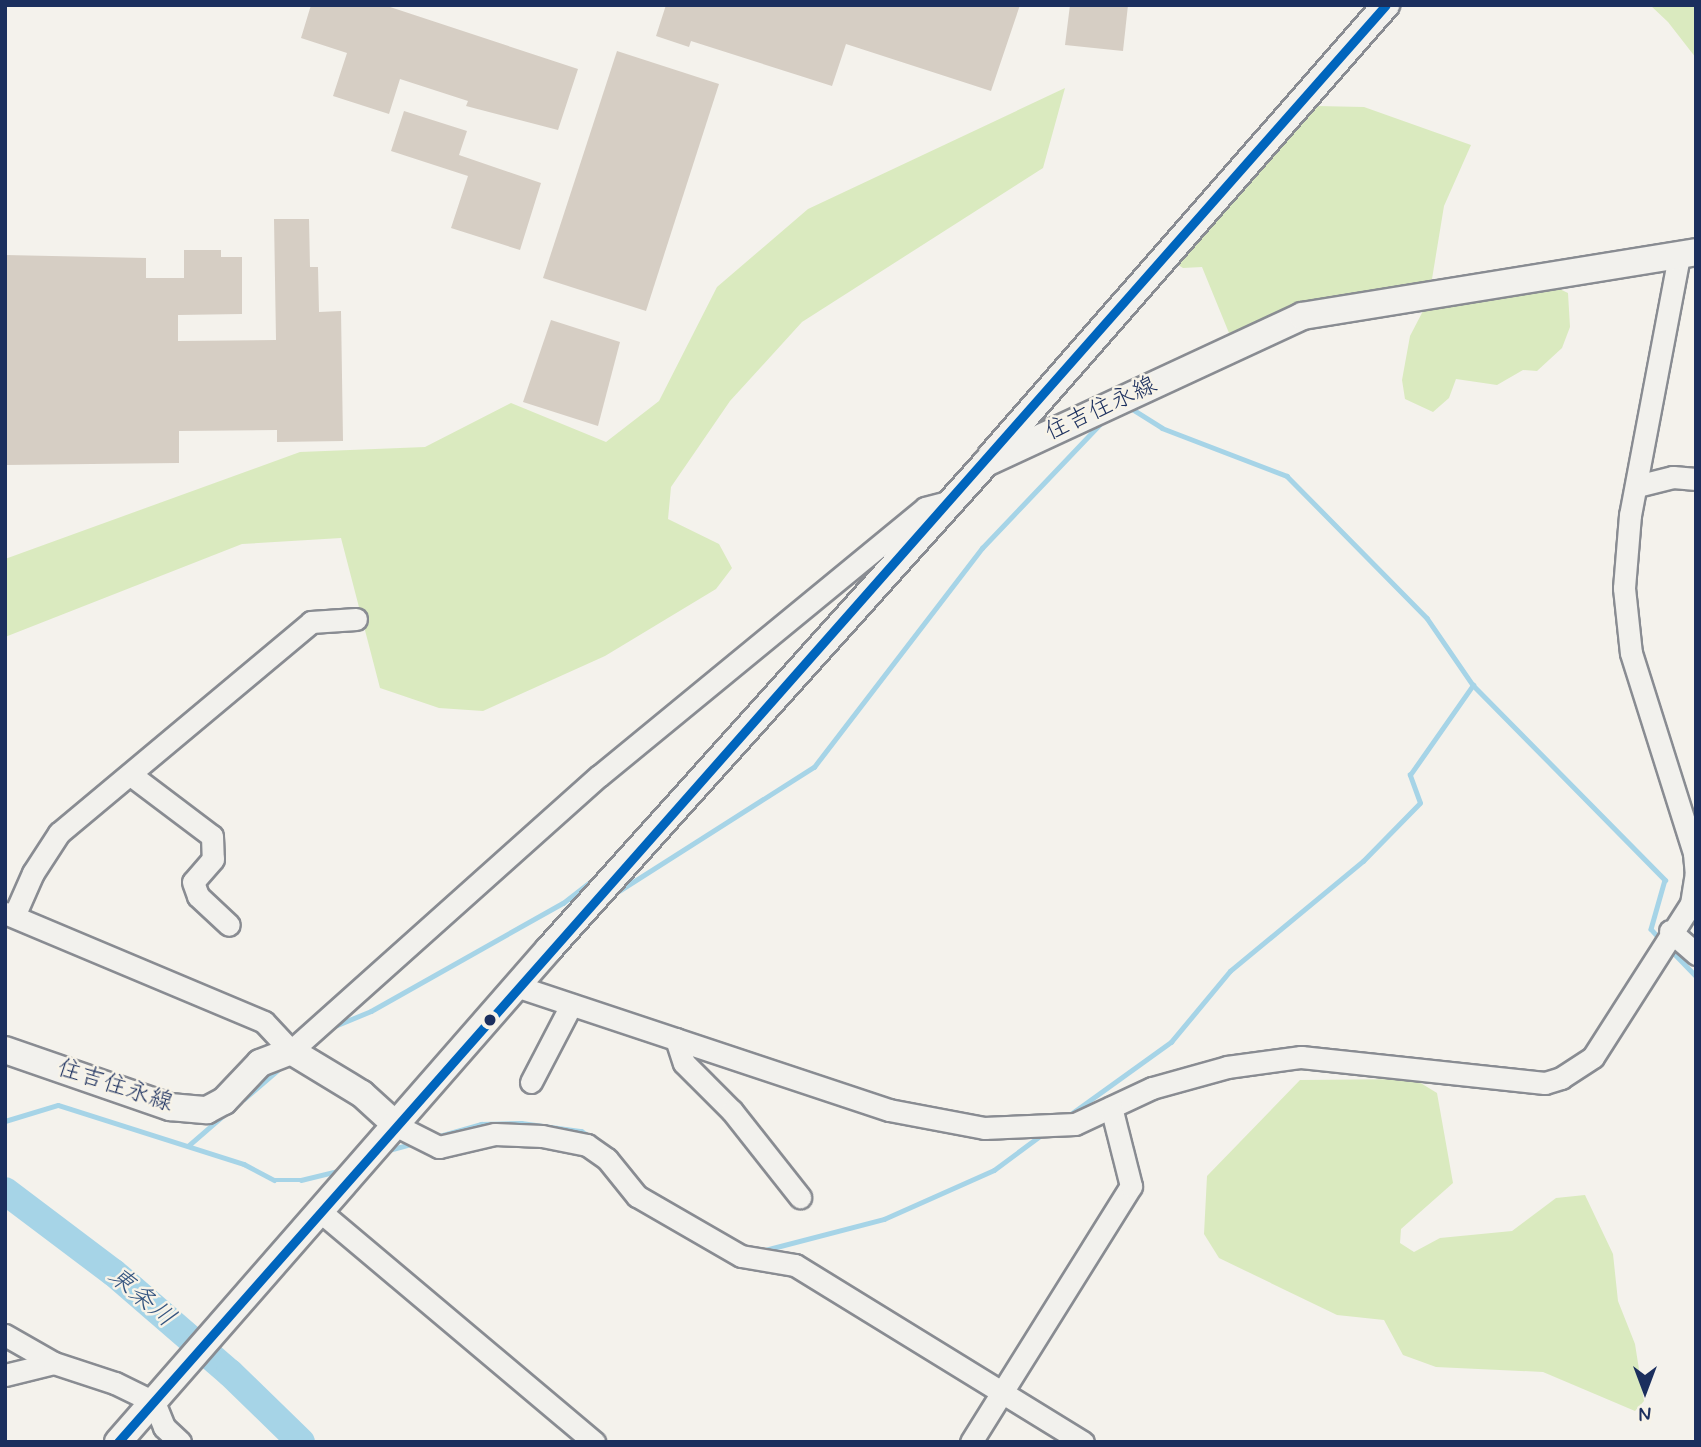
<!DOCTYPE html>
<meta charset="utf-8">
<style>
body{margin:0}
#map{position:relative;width:1701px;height:1447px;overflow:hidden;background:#f4f2ec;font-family:Mynerve,"Klee One",sans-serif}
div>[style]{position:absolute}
.green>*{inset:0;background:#daeabf}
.stream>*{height:4.5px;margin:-2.25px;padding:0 2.25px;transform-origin:2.25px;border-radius:2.25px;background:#a6d4e7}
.river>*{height:28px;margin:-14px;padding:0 14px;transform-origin:14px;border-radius:14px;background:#a6d4e7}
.building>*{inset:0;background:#d6cec4}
.roads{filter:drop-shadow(2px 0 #898c92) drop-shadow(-2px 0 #898c92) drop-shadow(0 2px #898c92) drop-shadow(0 -2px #898c92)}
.minor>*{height:21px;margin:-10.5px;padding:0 10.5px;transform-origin:10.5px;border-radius:10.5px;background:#f2f1ed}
.major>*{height:26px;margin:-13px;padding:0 13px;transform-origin:13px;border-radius:13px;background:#f2f1ed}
.bus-1>*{height:9px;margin:-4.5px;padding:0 4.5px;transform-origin:4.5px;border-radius:4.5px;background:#0065bd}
.dots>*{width:19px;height:19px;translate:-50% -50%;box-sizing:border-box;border:4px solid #f7f3e8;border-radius:50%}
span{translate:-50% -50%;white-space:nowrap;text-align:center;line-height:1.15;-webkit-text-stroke:5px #f7f3e8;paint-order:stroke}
.street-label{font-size:24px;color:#1b2f5e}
.water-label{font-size:26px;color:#355580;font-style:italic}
.frame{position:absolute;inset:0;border:7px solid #1b2f5e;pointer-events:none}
.north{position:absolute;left:1610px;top:1356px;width:70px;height:70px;-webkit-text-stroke:5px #f7f3e8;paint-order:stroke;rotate:180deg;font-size:19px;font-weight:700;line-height:28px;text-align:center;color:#1b2f5e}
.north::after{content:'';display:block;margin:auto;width:24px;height:32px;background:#1b2f5e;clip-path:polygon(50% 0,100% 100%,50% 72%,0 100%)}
</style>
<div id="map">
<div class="green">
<i style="clip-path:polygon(1650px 5px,1696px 5px,1696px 58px,1668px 22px)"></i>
<i style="clip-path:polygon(1065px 88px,1043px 168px,802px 322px,730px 401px,671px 487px,668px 519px,719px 544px,732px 568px,716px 589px,605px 656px,483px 711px,439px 708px,380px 688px,341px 538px,242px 544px,5px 637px,5px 559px,300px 452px,425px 447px,511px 403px,606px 442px,659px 401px,717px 287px,808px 209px)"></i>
<i style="clip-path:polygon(1317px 106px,1364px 107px,1471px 145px,1444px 206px,1432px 279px,1411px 288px,1299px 306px,1229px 333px,1202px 267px,1183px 268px,1175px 263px)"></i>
<i style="clip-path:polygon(1547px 283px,1568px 293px,1570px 327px,1562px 348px,1537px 371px,1523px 370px,1497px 385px,1456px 379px,1449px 398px,1433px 412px,1405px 399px,1402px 380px,1410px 336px,1424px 309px)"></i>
<i style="clip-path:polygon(1414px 1079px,1437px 1093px,1453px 1183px,1401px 1229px,1400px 1243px,1414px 1252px,1440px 1238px,1512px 1231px,1556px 1198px,1585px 1195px,1613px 1254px,1618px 1301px,1635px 1344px,1644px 1401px,1635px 1411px,1543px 1372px,1436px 1367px,1403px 1355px,1384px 1320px,1337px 1315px,1219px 1258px,1204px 1234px,1207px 1176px,1300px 1080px)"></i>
</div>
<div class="stream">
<i style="left:1129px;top:407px;width:39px;rotate:32deg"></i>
<i style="left:1162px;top:428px;width:134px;rotate:21deg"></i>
<i style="left:1287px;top:476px;width:199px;rotate:45.4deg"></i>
<i style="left:1427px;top:618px;width:81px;rotate:55.5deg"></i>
<i style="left:1473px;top:685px;width:274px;rotate:45.4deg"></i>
<i style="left:1665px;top:880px;width:51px;rotate:105.9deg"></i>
<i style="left:1651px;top:929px;width:15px;rotate:48deg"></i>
<i style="left:619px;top:891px;width:231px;rotate:-32.5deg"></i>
<i style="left:814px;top:767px;width:276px;rotate:-52.5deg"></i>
<i style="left:982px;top:548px;width:174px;rotate:-46.4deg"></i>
<i style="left:1670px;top:949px;width:37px;rotate:46deg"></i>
<i style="left:330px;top:1028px;width:44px;rotate:-22.5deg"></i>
<i style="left:371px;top:1011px;width:220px;rotate:-29.4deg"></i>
<i style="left:563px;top:903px;width:39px;rotate:-38deg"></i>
<i style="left:244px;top:1099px;width:48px;rotate:-40.7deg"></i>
<i style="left:1068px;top:1116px;width:127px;rotate:-35.7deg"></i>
<i style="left:1171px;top:1042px;width:92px;rotate:-50.3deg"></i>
<i style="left:1230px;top:971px;width:173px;rotate:-39.6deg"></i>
<i style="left:1363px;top:861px;width:81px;rotate:-45.5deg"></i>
<i style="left:1420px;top:803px;width:30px;rotate:-110deg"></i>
<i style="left:1410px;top:775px;width:110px;rotate:-55deg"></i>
<i style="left:5px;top:1121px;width:55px;rotate:-16.8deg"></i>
<i style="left:58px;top:1105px;width:195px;rotate:17.6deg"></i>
<i style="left:244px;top:1164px;width:34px;rotate:28deg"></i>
<i style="left:274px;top:1180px;width:27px"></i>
<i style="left:301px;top:1180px;width:42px;rotate:-13.7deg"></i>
<i style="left:436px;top:1137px;width:47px;rotate:-16.1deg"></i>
<i style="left:481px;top:1124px;width:40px;rotate:-1.4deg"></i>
<i style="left:521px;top:1123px;width:61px;rotate:7.6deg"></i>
<i style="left:581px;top:1131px;width:12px;rotate:31deg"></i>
<i style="left:188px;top:1146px;width:50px;rotate:-41deg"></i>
<i style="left:610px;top:1149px;width:36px;rotate:48deg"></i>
<i style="left:385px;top:1151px;width:30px;rotate:-15deg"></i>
<i style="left:765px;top:1250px;width:123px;rotate:-14.6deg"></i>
<i style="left:884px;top:1219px;width:120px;rotate:-24deg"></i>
<i style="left:994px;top:1170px;width:62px;rotate:-36.5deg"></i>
</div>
<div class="river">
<i style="left:5px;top:1191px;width:136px;rotate:37deg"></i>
<i style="left:114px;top:1273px;width:153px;rotate:40.8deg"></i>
<i style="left:230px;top:1373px;width:99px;rotate:44.2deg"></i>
</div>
<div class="building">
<i style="clip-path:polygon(311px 5px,384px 5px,578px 69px,558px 130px,466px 106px,468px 101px,400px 79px,389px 114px,333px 96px,347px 53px,301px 38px)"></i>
<i style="clip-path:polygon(666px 5px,1020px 5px,991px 91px,846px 44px,832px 86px,691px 41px,689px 47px,656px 36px)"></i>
<i style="clip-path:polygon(1070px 5px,1128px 5px,1123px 51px,1065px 45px)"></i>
<i style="clip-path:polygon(617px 51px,719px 84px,646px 311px,543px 278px)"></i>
<i style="clip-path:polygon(404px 111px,467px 131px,459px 155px,541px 183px,520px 250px,451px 228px,468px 176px,391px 151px)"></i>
<i style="clip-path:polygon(274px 219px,309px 219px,310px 267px,318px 267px,319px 312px,341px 311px,343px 441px,277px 442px,277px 430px,179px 431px,179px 463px,5px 465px,5px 255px,146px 258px,146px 278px,184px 278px,184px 250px,221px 250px,221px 257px,242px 257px,242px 314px,178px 315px,178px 341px,276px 340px)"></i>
<i style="clip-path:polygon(551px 320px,620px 342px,598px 426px,523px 402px)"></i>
</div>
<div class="roads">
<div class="minor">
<i style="left:1679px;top:256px;width:264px;rotate:100.7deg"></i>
<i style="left:1630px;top:515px;width:73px;rotate:94.7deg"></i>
<i style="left:1624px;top:588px;width:65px;rotate:83.9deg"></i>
<i style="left:1631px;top:653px;width:210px;rotate:72.5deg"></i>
<i style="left:1694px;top:853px;width:21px;rotate:85deg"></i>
<i style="left:1637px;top:486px;width:37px;rotate:-14deg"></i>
<i style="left:1673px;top:477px;width:23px;rotate:5deg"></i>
<i style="left:131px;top:775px;width:101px;rotate:37deg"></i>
<i style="left:212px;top:836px;width:23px;rotate:88deg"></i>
<i style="left:213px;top:859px;width:30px;rotate:131deg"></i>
<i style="left:193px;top:882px;width:15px;rotate:70deg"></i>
<i style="left:198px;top:896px;width:42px;rotate:43.1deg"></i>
<i style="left:5px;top:913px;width:281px;rotate:22.8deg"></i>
<i style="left:264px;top:1022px;width:40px;rotate:47deg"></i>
<i style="left:291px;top:1051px;width:413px;rotate:-41.8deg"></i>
<i style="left:599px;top:776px;width:422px;rotate:-39.4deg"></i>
<i style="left:925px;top:508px;width:24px;rotate:-15deg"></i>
<i style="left:14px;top:916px;width:47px;rotate:-66.2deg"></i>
<i style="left:33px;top:873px;width:48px;rotate:-57deg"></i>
<i style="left:59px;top:833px;width:329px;rotate:-39.9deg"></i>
<i style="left:311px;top:622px;width:45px;rotate:-3.8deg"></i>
<i style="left:1670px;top:931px;width:35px;rotate:41deg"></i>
<i style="left:516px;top:986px;width:393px;rotate:18.4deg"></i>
<i style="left:889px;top:1110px;width:97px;rotate:10.7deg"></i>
<i style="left:984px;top:1128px;width:91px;rotate:-2.5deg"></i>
<i style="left:1075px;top:1124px;width:85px;rotate:-25.1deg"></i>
<i style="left:1152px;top:1088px;width:78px;rotate:-15.6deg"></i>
<i style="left:1227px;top:1067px;width:75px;rotate:-7.7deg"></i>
<i style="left:1301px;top:1057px;width:245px;rotate:6.1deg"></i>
<i style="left:1545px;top:1083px;width:17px;rotate:-17deg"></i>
<i style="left:1561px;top:1078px;width:38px;rotate:-33deg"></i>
<i style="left:1593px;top:1057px;width:182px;rotate:-57.4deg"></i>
<i style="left:1691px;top:904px;width:30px;rotate:-81deg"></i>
<i style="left:676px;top:1039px;width:25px;rotate:72deg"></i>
<i style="left:684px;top:1063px;width:68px;rotate:45deg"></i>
<i style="left:732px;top:1111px;width:110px;rotate:51.7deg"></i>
<i style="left:531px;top:1082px;width:87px;rotate:-62.5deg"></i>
<i style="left:397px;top:1126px;width:47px;rotate:26.6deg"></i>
<i style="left:439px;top:1147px;width:57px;rotate:-13.1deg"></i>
<i style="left:495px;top:1134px;width:47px;rotate:2.4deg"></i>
<i style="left:542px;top:1136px;width:46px;rotate:11.3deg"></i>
<i style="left:587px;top:1145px;width:24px;rotate:35deg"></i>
<i style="left:607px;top:1159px;width:48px;rotate:51deg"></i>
<i style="left:637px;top:1196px;width:120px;rotate:30deg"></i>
<i style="left:741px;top:1256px;width:55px;rotate:9.5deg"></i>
<i style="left:795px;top:1265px;width:338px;rotate:31.6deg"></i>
<i style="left:322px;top:1213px;width:356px;rotate:40.1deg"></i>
<i style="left:5px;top:1335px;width:56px;rotate:29.7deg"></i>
<i style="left:5px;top:1375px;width:50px;rotate:-13.8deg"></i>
<i style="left:54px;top:1363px;width:64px;rotate:18.2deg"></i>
<i style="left:115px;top:1383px;width:43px;rotate:26deg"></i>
<i style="left:154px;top:1402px;width:27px;rotate:68deg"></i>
<i style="left:164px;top:1427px;width:22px;rotate:43deg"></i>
<i style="left:971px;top:1442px;width:302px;rotate:-58deg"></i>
<i style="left:1131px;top:1186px;width:81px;rotate:-104.2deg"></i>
</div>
<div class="major">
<i style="left:991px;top:456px;width:600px;rotate:-48.79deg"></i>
<i style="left:5px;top:1050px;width:175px;rotate:19.1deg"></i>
<i style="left:170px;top:1107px;width:37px;rotate:5deg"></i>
<i style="left:207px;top:1110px;width:19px;rotate:-28deg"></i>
<i style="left:224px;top:1101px;width:52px;rotate:-46.5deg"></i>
<i style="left:260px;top:1063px;width:33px;rotate:-21deg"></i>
<i style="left:291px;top:1051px;width:83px;rotate:31.2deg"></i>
<i style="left:362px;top:1094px;width:47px;rotate:42.4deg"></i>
<i style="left:118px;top:1442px;width:655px;rotate:-48.84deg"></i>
<i style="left:549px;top:949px;width:654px;rotate:-48.04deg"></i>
<i style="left:986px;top:463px;width:349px;rotate:-24.9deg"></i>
<i style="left:1302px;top:316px;width:399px;rotate:-9.2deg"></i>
</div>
</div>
<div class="bus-1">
<i style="left:118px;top:1442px;width:1916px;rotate:-48.58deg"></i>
</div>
<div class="dots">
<i style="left:490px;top:1020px;background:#1b2f5e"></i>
</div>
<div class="street-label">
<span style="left:1101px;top:409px;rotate:-25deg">住吉住永線</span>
<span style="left:115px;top:1086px;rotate:18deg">住吉住永線</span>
</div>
<div class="water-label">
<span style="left:141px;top:1298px;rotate:40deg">東条川</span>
</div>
<div class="frame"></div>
<div class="north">N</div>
</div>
